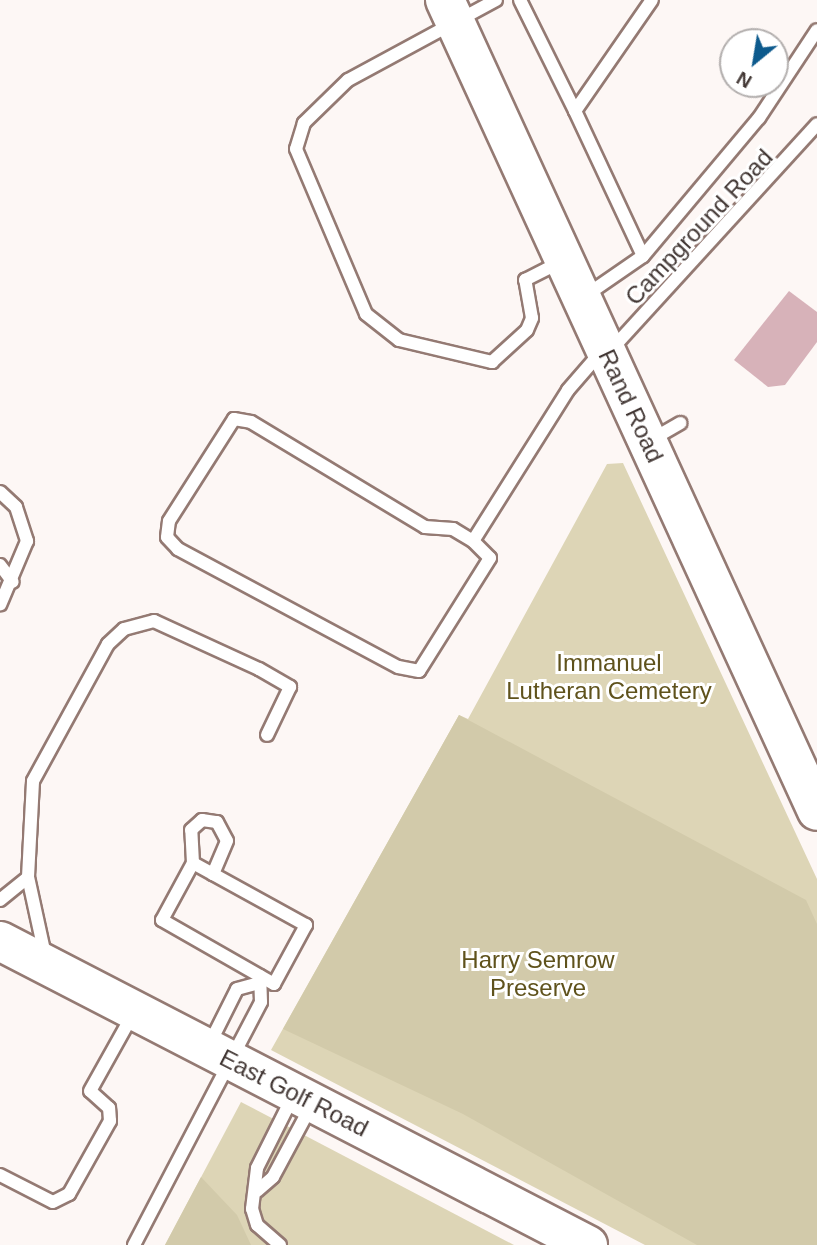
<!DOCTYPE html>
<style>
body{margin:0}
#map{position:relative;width:817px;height:1245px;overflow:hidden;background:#fdf7f5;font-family:Helvetica,sans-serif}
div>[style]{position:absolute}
.green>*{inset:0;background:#ddd5b6}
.forest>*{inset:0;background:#d2caaa}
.building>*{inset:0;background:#d7b2b9}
.roads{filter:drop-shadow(2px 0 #947a73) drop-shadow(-2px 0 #947a73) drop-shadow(0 2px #947a73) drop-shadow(0 -2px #947a73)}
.lane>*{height:12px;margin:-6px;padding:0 6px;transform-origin:6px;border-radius:6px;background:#fff}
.primary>*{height:38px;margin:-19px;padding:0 19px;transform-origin:19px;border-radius:19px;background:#fff}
span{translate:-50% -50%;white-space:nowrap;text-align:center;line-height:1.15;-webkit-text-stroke:6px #fff;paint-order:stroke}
.street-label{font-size:24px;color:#423734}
.park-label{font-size:24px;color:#5f521c}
.north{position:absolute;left:719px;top:28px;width:70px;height:70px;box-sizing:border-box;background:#fff;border:2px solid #b3afae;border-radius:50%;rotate:210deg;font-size:19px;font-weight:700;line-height:28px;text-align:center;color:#423734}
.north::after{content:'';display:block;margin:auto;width:24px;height:32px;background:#0d5a8d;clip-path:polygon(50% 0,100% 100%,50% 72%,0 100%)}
</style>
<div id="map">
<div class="green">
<i style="clip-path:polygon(623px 463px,817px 879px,817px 1245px,645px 1245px,271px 1050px,459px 715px,468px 719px,607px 464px)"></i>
<i style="clip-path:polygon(241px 1102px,514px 1245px,165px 1245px)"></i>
</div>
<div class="forest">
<i style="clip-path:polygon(459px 715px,806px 900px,817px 924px,817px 1245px,697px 1245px,463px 1114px,283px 1029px)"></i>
<i style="clip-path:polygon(201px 1177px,237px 1215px,251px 1245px,165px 1245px)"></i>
</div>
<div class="building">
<i style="clip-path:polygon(789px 291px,817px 312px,817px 342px,785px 385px,768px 387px,734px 360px)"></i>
</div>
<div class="roads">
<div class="lane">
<i style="left:496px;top:0;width:168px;rotate:151.6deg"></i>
<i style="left:348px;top:80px;width:62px;rotate:135.7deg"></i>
<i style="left:304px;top:123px;width:27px;rotate:107deg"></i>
<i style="left:296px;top:149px;width:179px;rotate:67deg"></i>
<i style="left:366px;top:314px;width:42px;rotate:38.2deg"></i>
<i style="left:399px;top:340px;width:96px;rotate:13.3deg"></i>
<i style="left:492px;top:362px;width:47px;rotate:-42.4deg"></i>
<i style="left:527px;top:330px;width:13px;rotate:-67deg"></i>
<i style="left:532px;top:318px;width:39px;rotate:-100deg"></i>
<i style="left:525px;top:280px;width:39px;rotate:-27deg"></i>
<i style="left:520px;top:0;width:124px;rotate:63.6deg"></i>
<i style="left:643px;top:256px;width:160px;rotate:-115.1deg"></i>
<i style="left:575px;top:111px;width:135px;rotate:-55.3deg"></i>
<i style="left:585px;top:296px;width:70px;rotate:-34.6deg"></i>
<i style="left:643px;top:256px;width:180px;rotate:-50deg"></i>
<i style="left:759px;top:118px;width:105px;rotate:-56.6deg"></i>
<i style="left:610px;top:351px;width:307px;rotate:-47.6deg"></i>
<i style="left:651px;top:440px;width:34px;rotate:-30deg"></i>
<i style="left:0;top:492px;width:22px;rotate:43deg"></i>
<i style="left:16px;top:507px;width:36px;rotate:72deg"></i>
<i style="left:27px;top:541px;width:69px;rotate:112.9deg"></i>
<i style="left:473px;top:541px;width:24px;rotate:45deg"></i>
<i style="left:490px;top:558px;width:133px;rotate:122.1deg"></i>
<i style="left:419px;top:671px;width:21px;rotate:-169deg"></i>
<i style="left:398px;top:667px;width:250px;rotate:-151.8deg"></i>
<i style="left:178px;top:549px;width:16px;rotate:-133deg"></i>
<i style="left:167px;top:537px;width:16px;rotate:-83deg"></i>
<i style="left:169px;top:521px;width:121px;rotate:-57.5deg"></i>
<i style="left:234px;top:419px;width:17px;rotate:10deg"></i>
<i style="left:251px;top:422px;width:203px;rotate:31.1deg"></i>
<i style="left:425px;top:527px;width:28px;rotate:4deg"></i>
<i style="left:453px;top:529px;width:23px;rotate:31deg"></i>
<i style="left:473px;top:541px;width:178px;rotate:-57.8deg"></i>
<i style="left:568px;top:390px;width:49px;rotate:-49.1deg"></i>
<i style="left:0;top:565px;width:21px;rotate:53deg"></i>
<i style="left:193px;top:863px;width:129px;rotate:28.8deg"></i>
<i style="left:306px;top:925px;width:67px;rotate:118.5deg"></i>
<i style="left:274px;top:984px;width:129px;rotate:-150.3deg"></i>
<i style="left:162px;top:920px;width:65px;rotate:-61.5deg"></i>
<i style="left:193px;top:863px;width:33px;rotate:-93deg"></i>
<i style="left:191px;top:830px;width:15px;rotate:-42deg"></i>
<i style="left:202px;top:820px;width:15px;rotate:8deg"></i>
<i style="left:217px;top:822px;width:21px;rotate:62deg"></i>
<i style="left:227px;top:841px;width:36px;rotate:113deg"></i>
<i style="left:0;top:900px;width:36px;rotate:-39deg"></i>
<i style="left:45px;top:955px;width:80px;rotate:-102.3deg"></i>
<i style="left:28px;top:877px;width:96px;rotate:-87deg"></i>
<i style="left:33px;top:781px;width:156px;rotate:-61.3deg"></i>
<i style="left:108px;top:644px;width:22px;rotate:-43deg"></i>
<i style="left:124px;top:629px;width:31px;rotate:-15deg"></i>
<i style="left:154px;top:621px;width:115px;rotate:24.6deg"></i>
<i style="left:259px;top:669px;width:36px;rotate:30deg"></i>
<i style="left:290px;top:687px;width:53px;rotate:115.6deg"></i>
<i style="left:210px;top:1043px;width:60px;rotate:-63.4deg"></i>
<i style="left:237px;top:989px;width:20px;rotate:-15deg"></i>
<i style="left:0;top:1175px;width:59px;rotate:27deg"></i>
<i style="left:53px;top:1202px;width:18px;rotate:-27deg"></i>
<i style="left:69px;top:1194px;width:84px;rotate:-60.7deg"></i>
<i style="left:110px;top:1121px;width:13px;rotate:-94deg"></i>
<i style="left:109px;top:1108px;width:25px;rotate:-138deg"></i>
<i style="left:90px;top:1091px;width:88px;rotate:-60.8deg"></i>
<i style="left:257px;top:1191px;width:21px;rotate:-41deg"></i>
<i style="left:273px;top:1177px;width:81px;rotate:-61.8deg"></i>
<i style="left:134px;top:1245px;width:274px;rotate:-62.4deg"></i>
<i style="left:261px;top:1002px;width:26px;rotate:-92deg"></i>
<i style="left:280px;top:1245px;width:30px;rotate:-139deg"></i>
<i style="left:257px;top:1225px;width:17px;rotate:-107deg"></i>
<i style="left:252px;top:1209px;width:41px;rotate:-83deg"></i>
<i style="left:257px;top:1168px;width:78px;rotate:-63.4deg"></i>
</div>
<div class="primary">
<i style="left:445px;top:0;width:892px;rotate:65.36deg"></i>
<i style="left:0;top:941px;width:662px;rotate:27.34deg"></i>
</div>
</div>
<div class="street-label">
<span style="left:699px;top:227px;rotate:-47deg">Campground Road</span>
<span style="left:631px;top:406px;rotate:65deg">Rand Road</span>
<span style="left:294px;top:1093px;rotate:27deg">East Golf Road</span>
</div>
<div class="park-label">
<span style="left:609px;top:677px">Immanuel<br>Lutheran Cemetery</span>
<span style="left:538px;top:974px">Harry Semrow<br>Preserve</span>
</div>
<div class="north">N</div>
</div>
